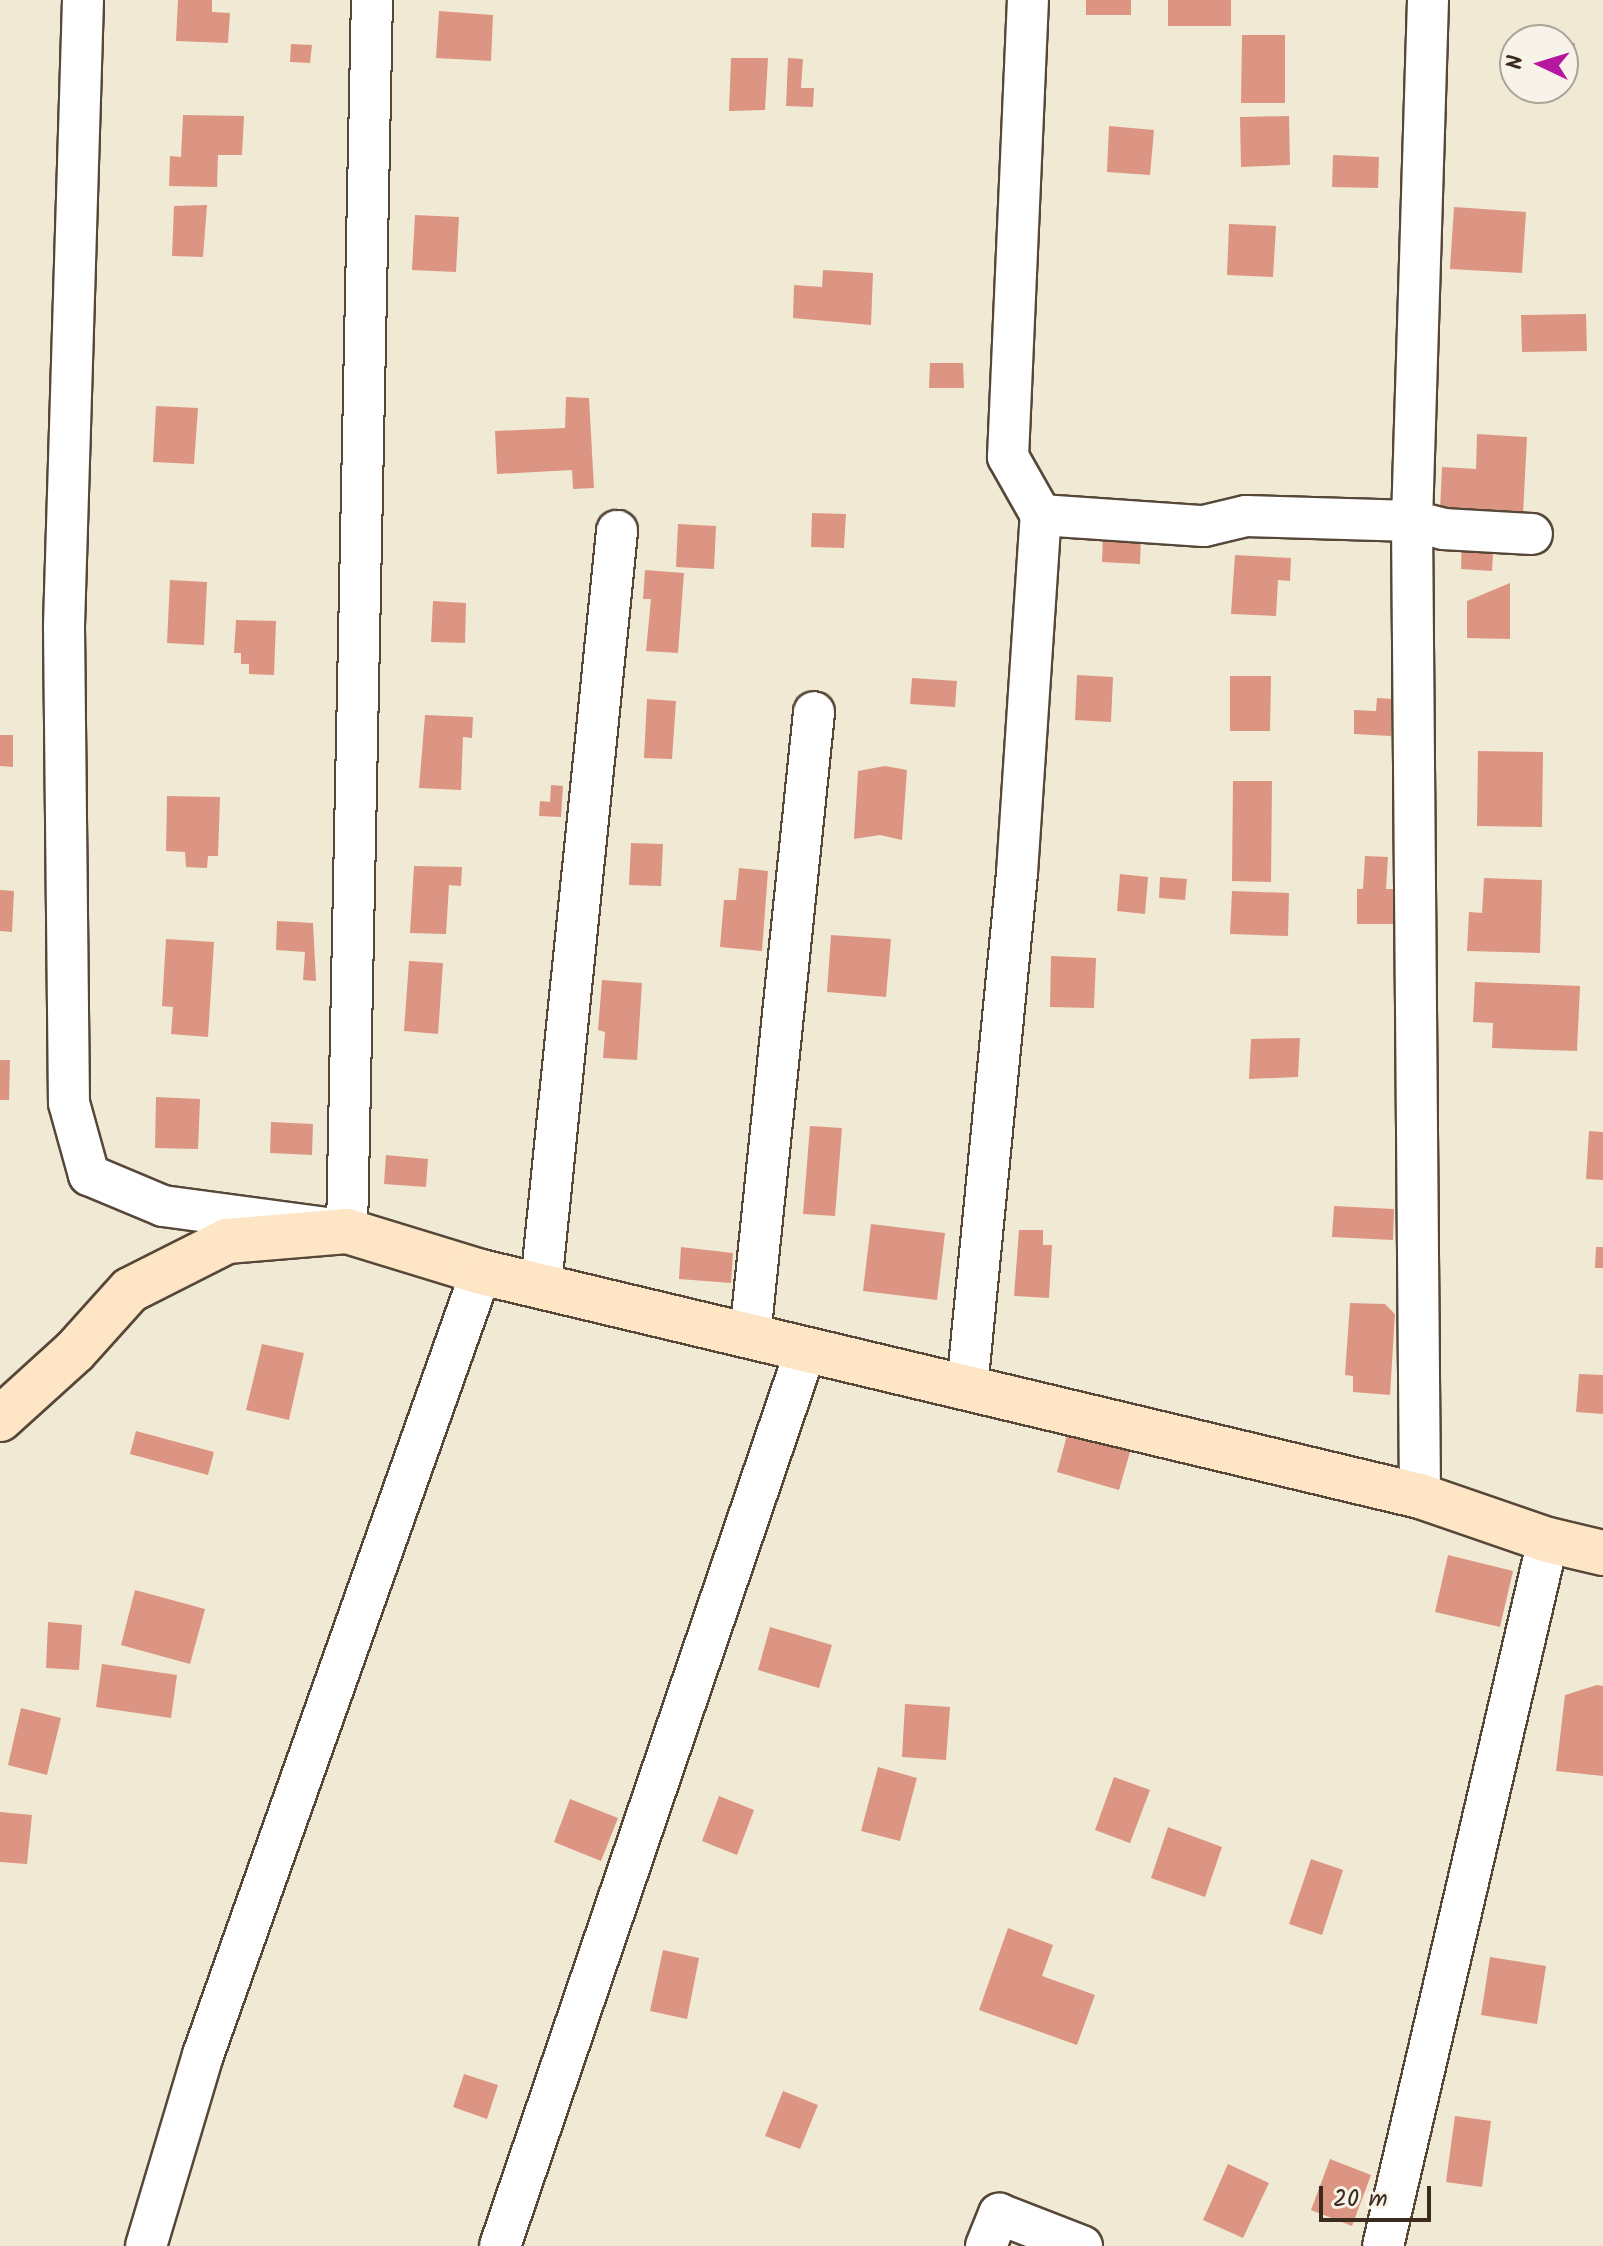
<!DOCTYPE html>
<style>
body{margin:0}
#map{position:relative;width:1603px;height:2246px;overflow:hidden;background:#f0ead4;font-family:Kalam,sans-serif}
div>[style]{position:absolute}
.building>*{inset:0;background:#dd9583}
.roads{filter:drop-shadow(2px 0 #564739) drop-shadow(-2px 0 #564739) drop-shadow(0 2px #564739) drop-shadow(0 -2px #564739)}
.street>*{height:40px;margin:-20px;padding:0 20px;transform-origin:20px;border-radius:20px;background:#fff}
.secondary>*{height:44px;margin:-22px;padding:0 22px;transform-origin:22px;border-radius:22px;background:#fde5c5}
span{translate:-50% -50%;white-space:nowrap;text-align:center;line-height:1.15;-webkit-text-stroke:8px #f7f3e8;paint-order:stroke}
.north{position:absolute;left:1499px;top:24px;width:80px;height:80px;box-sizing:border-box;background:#f7f3e8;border:2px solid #aca397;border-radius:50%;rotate:274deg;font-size:22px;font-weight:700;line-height:32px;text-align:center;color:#3b2a1e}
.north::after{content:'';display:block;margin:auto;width:28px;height:36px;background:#b5179e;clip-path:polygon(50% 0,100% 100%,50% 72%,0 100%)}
.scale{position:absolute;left:1319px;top:2186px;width:112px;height:36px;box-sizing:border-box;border:4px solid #3b2a1e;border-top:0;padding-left:10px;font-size:24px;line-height:28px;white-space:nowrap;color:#3b2a1e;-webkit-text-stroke:6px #f7f3e8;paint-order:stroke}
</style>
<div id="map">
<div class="building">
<i style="clip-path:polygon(178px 0,212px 0,212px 12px,230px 13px,228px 43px,176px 41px)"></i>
<i style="clip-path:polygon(1086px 0,1131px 0,1131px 15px,1086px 15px)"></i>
<i style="clip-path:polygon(1168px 0,1231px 0,1231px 26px,1168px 26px)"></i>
<i style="clip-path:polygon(439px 11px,493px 15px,491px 61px,436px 58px)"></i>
<i style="clip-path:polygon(1242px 35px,1285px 35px,1285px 103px,1241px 103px)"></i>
<i style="clip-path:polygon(1563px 42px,1575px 43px,1576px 80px,1563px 79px)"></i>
<i style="clip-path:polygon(291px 44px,312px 45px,310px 63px,290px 62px)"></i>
<i style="clip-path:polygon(731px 58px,768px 58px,765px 110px,729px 111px)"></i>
<i style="clip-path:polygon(788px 58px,803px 59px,801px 88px,814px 88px,813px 107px,786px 106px)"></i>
<i style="clip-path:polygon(183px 115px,244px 116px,242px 155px,218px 155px,217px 187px,169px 186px,170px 156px,181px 157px)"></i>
<i style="clip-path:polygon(1289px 116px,1290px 165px,1241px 167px,1240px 117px)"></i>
<i style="clip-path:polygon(1109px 126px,1154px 130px,1150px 175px,1107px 172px)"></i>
<i style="clip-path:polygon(1333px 155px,1379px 157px,1378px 188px,1332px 187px)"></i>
<i style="clip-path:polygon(207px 205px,203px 257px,172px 256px,174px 206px)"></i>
<i style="clip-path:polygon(1454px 207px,1526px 212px,1522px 273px,1450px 269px)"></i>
<i style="clip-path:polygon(415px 215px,459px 217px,456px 272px,412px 270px)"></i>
<i style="clip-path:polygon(1229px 224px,1276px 226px,1273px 277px,1227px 275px)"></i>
<i style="clip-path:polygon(823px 270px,873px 273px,871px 325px,793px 318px,794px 285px,822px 287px)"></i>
<i style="clip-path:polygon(1586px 314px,1587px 351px,1522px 352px,1521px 315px)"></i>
<i style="clip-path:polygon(930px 363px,963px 363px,964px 388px,929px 388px)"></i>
<i style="clip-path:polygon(566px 397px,589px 398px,594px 488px,573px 489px,572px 470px,497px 474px,495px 431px,565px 428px)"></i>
<i style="clip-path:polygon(156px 406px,198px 408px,194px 464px,153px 462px)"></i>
<i style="clip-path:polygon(1477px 434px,1527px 437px,1523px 515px,1440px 511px,1442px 467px,1476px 469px)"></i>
<i style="clip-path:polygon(812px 513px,846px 514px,844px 548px,811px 547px)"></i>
<i style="clip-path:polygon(678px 524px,716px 526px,714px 569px,676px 567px)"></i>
<i style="clip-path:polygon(1103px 535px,1141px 536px,1140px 564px,1102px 562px)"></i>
<i style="clip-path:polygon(1462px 535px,1494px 537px,1492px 571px,1461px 569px)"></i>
<i style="clip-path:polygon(1235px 555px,1291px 558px,1290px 581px,1278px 580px,1276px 616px,1231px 614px)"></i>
<i style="clip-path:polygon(645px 570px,684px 573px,678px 653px,646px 651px,651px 599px,643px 599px)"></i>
<i style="clip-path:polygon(170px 580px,207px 582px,204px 645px,167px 643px)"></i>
<i style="clip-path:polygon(1510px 583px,1510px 639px,1467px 638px,1467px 601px)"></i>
<i style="clip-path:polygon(433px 601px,466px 603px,465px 643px,431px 642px)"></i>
<i style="clip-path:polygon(236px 620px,276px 621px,274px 675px,249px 674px,249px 664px,241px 664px,241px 653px,234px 653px)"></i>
<i style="clip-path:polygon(1077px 675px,1113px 677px,1111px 722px,1075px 720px)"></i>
<i style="clip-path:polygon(1230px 676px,1271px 676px,1270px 731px,1230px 731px)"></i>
<i style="clip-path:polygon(912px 678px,957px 681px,955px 707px,910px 704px)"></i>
<i style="clip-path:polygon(1377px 698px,1392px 699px,1391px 736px,1354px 734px,1354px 710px,1376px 711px)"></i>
<i style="clip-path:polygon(647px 699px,676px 701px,672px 759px,644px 758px)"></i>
<i style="clip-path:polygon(425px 715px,473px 717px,472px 738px,463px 737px,461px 790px,419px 788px)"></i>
<i style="clip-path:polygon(0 735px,13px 735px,13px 767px,0 766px)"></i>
<i style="clip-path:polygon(1478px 751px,1543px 752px,1542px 827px,1477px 826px)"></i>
<i style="clip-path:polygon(885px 766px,907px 770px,902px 840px,880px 835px,854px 839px,858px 771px)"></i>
<i style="clip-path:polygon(1233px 781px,1272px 781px,1271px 882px,1232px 881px)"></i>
<i style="clip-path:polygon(551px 785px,563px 786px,561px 817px,539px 816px,540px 801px,550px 802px)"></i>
<i style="clip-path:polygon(167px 796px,220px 797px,218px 856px,208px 856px,207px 868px,186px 867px,185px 852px,166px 851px)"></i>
<i style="clip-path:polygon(631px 843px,663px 844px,661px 886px,629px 885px)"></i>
<i style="clip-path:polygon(1365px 856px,1388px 857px,1386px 889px,1395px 889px,1395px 924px,1357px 924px,1357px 889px,1363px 889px)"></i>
<i style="clip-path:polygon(414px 866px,462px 867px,461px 886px,449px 885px,446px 934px,410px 933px)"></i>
<i style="clip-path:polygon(739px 868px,768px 871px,762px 951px,720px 947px,724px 900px,736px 900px)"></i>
<i style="clip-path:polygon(1120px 874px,1148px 877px,1145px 914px,1117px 911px)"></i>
<i style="clip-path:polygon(1160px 877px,1187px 879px,1185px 900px,1159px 898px)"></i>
<i style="clip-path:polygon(1484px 878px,1542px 880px,1540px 953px,1467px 951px,1469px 912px,1482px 913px)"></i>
<i style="clip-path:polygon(0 890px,14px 891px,12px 932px,0 931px)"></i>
<i style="clip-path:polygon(1232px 891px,1289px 893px,1288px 936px,1230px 934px)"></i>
<i style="clip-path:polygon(277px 921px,313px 923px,316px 981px,303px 980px,305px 952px,276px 950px)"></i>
<i style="clip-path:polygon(831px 935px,891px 939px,886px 997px,827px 992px)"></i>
<i style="clip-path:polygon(166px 939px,214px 942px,208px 1037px,171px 1034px,173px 1007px,162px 1006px)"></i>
<i style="clip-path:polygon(1051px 956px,1096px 958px,1094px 1008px,1050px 1007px)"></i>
<i style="clip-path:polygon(409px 961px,443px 963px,438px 1034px,404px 1031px)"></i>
<i style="clip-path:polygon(602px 980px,642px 983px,637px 1060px,603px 1058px,605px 1032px,598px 1030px)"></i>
<i style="clip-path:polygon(1475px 982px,1580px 986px,1577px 1051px,1492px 1048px,1493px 1023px,1473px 1022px)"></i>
<i style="clip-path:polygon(1300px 1038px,1298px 1077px,1249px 1079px,1251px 1039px)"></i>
<i style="clip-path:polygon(0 1060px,10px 1060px,9px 1100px,0 1100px)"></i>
<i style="clip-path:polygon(156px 1097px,200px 1099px,198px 1149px,155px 1148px)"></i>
<i style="clip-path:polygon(271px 1122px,313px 1124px,312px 1155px,270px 1153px)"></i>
<i style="clip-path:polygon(810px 1126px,842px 1128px,835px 1216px,803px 1214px)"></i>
<i style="clip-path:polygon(1589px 1131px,1603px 1132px,1603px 1180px,1586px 1179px)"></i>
<i style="clip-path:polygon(386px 1155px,428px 1159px,426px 1187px,384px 1184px)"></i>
<i style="clip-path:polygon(1334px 1206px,1394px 1209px,1393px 1240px,1332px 1237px)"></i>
<i style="clip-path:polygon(871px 1224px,945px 1233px,937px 1300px,863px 1291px)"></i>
<i style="clip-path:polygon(1019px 1230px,1043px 1230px,1043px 1245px,1052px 1245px,1049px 1298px,1014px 1296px)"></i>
<i style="clip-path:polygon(681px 1247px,733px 1253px,731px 1283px,679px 1279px)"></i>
<i style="clip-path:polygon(1596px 1247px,1603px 1247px,1603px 1268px,1595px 1268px)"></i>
<i style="clip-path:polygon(1350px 1303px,1385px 1304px,1395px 1314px,1390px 1395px,1353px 1392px,1353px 1376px,1345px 1375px)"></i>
<i style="clip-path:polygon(262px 1344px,304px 1353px,289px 1420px,246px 1410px)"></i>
<i style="clip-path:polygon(1579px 1374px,1603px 1375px,1603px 1414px,1576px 1412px)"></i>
<i style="clip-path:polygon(1069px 1428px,1132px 1445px,1119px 1490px,1057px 1472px)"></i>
<i style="clip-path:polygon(136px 1431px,214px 1452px,208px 1475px,130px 1454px)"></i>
<i style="clip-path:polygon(1448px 1555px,1513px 1571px,1500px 1627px,1435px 1612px)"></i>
<i style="clip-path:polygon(135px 1590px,205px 1609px,190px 1664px,121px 1645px)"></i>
<i style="clip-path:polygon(48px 1622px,82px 1625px,79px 1670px,46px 1668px)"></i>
<i style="clip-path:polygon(770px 1627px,832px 1645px,819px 1688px,758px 1670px)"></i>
<i style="clip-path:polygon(102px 1664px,177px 1675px,171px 1718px,96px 1707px)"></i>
<i style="clip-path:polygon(1597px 1685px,1603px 1686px,1603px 1776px,1556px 1771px,1565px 1695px)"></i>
<i style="clip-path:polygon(905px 1704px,950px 1707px,946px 1760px,902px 1757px)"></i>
<i style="clip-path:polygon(21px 1708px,61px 1718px,47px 1775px,8px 1765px)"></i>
<i style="clip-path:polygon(878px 1767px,917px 1778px,900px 1841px,861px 1831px)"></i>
<i style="clip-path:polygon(1114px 1777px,1150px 1790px,1130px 1843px,1095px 1830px)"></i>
<i style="clip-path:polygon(719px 1796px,754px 1810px,737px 1855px,702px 1841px)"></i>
<i style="clip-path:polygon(570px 1799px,618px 1818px,601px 1861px,554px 1842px)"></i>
<i style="clip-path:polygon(0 1812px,32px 1815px,27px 1864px,0 1862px)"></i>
<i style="clip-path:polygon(1168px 1827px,1222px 1847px,1205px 1897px,1151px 1878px)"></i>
<i style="clip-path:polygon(1311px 1859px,1343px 1870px,1322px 1935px,1289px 1924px)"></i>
<i style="clip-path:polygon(1008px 1928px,1053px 1945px,1042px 1976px,1095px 1995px,1077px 2045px,979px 2010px)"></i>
<i style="clip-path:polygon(663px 1950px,699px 1958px,687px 2019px,650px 2011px)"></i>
<i style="clip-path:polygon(1490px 1957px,1546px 1966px,1537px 2024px,1481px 2015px)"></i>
<i style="clip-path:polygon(464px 2074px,498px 2085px,487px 2119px,453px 2107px)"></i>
<i style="clip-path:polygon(783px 2091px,818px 2105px,800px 2149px,765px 2136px)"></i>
<i style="clip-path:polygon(1455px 2116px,1491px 2121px,1482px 2187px,1446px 2182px)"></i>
<i style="clip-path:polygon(1330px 2159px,1371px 2175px,1352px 2226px,1311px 2210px)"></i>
<i style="clip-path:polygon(1228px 2164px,1269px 2183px,1243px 2238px,1203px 2220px)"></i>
</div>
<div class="roads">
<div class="street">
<i style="left:83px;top:0;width:627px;rotate:91.74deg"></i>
<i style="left:64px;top:627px;width:476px;rotate:89.4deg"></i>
<i style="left:69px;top:1103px;width:75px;rotate:74.5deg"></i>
<i style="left:89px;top:1175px;width:80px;rotate:22.7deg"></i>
<i style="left:163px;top:1206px;width:186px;rotate:7.7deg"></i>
<i style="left:347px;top:1231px;width:1231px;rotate:-88.84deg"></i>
<i style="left:1041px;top:515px;width:163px;rotate:3.9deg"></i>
<i style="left:1204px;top:526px;width:43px;rotate:-13.4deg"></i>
<i style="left:1246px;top:516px;width:166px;rotate:1.7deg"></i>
<i style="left:1412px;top:521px;width:32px;rotate:14deg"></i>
<i style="left:1443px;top:529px;width:89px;rotate:3.2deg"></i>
<i style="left:541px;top:1285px;width:758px;rotate:-84.24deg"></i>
<i style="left:750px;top:1336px;width:627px;rotate:-84.14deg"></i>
<i style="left:967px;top:1388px;width:517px;rotate:-84.45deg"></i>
<i style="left:1017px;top:873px;width:359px;rotate:-86.2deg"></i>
<i style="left:1041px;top:515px;width:67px;rotate:-119.6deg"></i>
<i style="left:1008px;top:457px;width:457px;rotate:-87.5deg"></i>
<i style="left:1420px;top:1496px;width:975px;rotate:-90.47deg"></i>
<i style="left:1412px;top:521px;width:521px;rotate:-88.24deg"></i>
<i style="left:146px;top:2246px;width:199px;rotate:-73.4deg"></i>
<i style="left:203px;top:2055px;width:831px;rotate:-70.45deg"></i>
<i style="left:500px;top:2246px;width:948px;rotate:-71.16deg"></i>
<i style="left:986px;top:2246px;width:35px;rotate:-68deg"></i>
<i style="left:999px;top:2214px;width:89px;rotate:21.1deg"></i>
<i style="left:1383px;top:2246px;width:725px;rotate:-76.85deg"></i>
</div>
<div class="secondary">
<i style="left:0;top:1419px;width:101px;rotate:-42.2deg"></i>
<i style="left:75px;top:1351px;width:82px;rotate:-48deg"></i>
<i style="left:130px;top:1290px;width:109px;rotate:-26.8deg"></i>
<i style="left:227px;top:1241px;width:120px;rotate:-4.8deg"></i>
<i style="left:347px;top:1231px;width:140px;rotate:17deg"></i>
<i style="left:481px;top:1272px;width:965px;rotate:13.42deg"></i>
<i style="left:1420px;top:1496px;width:135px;rotate:19deg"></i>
<i style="left:1548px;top:1540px;width:57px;rotate:13.3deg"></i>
</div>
</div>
<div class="north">N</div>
<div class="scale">20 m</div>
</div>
